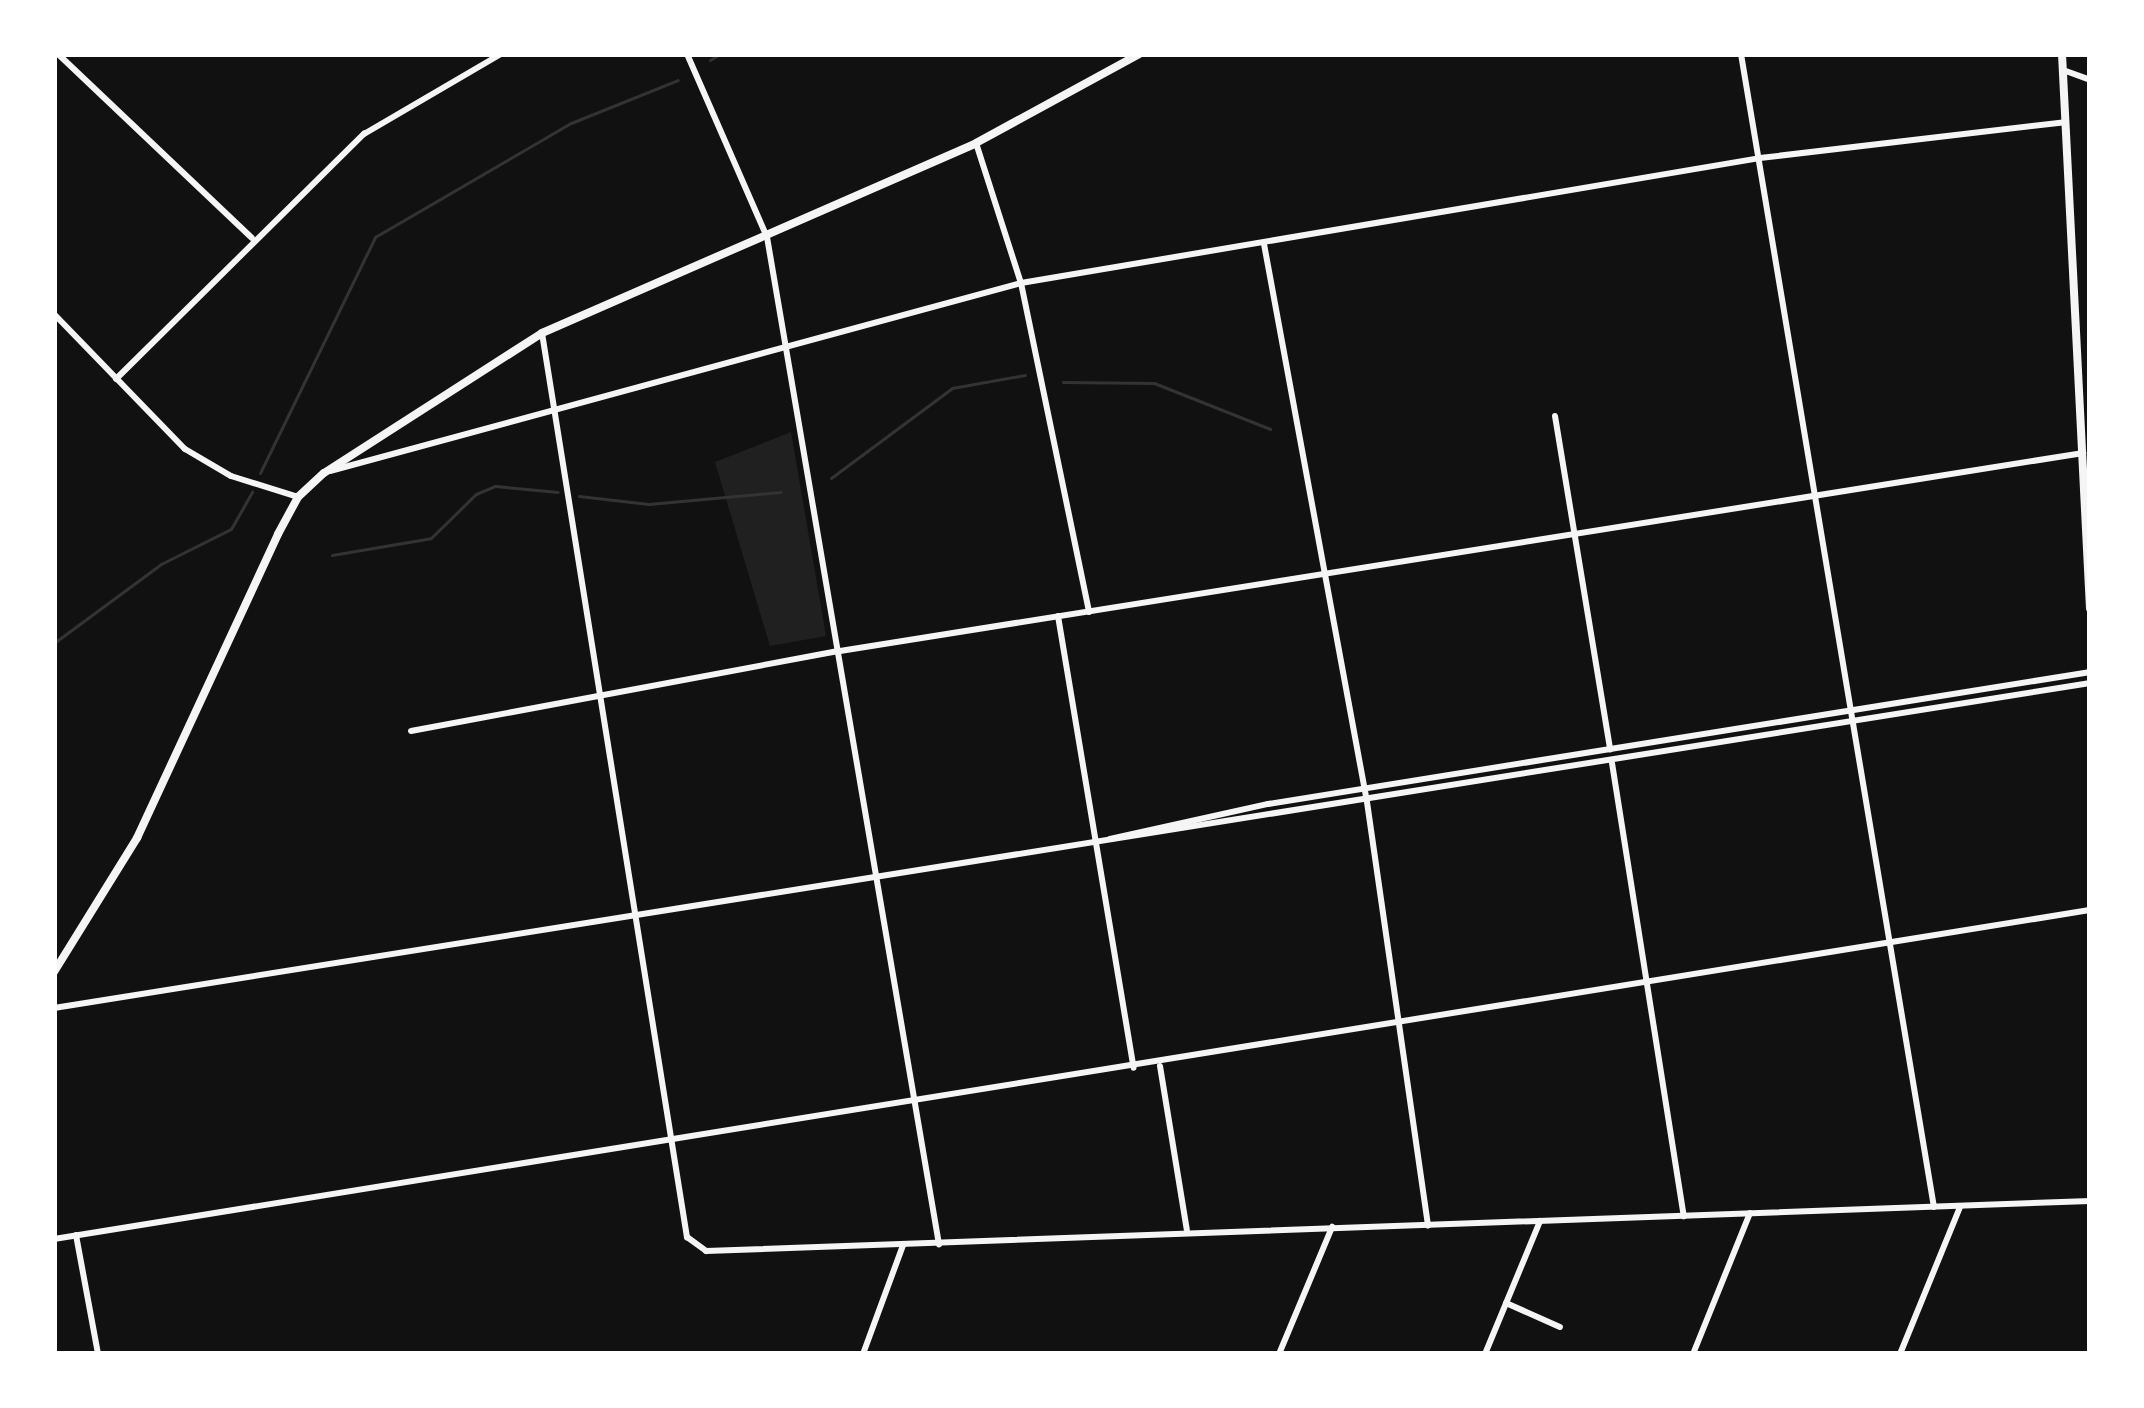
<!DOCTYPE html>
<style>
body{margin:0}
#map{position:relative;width:2144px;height:1408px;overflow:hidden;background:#111;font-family:"Exo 2",sans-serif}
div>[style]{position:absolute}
.green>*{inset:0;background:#202020}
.stream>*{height:3px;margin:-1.5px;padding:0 1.5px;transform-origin:1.5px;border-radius:1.5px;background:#333}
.minor>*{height:6px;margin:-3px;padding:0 3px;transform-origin:3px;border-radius:3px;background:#f5f5f5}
.tertiary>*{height:8px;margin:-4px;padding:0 4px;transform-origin:4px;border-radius:4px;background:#f5f5f5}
span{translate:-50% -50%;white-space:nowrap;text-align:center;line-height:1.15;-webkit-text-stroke:9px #fff;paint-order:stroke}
.frame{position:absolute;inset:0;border:57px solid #fff;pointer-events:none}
</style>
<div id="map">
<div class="green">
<i style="clip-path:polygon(791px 432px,826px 636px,770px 646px,715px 462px)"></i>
</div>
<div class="stream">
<i style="left:710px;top:60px;width:12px;rotate:-31deg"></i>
<i style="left:1063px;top:382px;width:91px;rotate:0.6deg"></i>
<i style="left:1154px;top:383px;width:125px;rotate:21.6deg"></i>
<i style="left:260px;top:473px;width:263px;rotate:-64deg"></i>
<i style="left:375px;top:237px;width:227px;rotate:-30.2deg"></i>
<i style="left:571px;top:123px;width:115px;rotate:-21.9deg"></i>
<i style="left:831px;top:478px;width:151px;rotate:-36.6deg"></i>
<i style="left:952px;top:388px;width:74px;rotate:-10.1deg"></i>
<i style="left:579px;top:496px;width:70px;rotate:6.5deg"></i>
<i style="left:649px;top:504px;width:132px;rotate:-5.2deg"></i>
<i style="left:332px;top:555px;width:100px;rotate:-9.7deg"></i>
<i style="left:431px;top:538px;width:63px;rotate:-44.4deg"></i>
<i style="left:476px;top:494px;width:21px;rotate:-23deg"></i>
<i style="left:495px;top:486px;width:63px;rotate:5.4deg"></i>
<i style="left:54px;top:643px;width:133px;rotate:-36.4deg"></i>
<i style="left:161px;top:564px;width:78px;rotate:-26.6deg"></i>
<i style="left:231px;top:529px;width:43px;rotate:-60.4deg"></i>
</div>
<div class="minor">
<i style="left:58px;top:54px;width:267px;rotate:43.5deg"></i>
<i style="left:687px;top:54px;width:200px;rotate:66.4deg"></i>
<i style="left:767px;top:237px;width:1022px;rotate:80.31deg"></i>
<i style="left:1741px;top:54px;width:1169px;rotate:80.5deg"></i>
<i style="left:2063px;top:70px;width:29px;rotate:20deg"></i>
<i style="left:976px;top:143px;width:147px;rotate:72.2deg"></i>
<i style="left:1021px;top:283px;width:336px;rotate:78.3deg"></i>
<i style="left:1264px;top:244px;width:567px;rotate:79.54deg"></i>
<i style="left:1367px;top:802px;width:428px;rotate:81.8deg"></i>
<i style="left:54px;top:314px;width:188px;rotate:45.9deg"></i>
<i style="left:185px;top:449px;width:53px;rotate:30.4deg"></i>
<i style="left:231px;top:476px;width:70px;rotate:17.4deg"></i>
<i style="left:542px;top:333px;width:916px;rotate:80.89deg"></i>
<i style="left:687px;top:1237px;width:24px;rotate:36deg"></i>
<i style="left:706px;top:1251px;width:1385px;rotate:-2.07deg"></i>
<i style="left:116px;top:379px;width:349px;rotate:-44.7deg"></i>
<i style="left:364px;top:134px;width:159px;rotate:-30.3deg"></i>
<i style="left:1555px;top:416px;width:338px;rotate:80.6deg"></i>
<i style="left:330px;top:471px;width:716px;rotate:-15.22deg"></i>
<i style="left:1021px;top:283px;width:749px;rotate:-9.6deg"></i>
<i style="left:1760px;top:158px;width:307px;rotate:-6.7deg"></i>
<i style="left:1058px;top:616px;width:458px;rotate:80.5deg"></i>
<i style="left:411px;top:731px;width:436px;rotate:-10.6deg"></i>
<i style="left:840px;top:651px;width:1259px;rotate:-9.05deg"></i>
<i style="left:1612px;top:763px;width:459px;rotate:81deg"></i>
<i style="left:1110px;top:839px;width:162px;rotate:-12.5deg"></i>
<i style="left:1268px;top:804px;width:833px;rotate:-9.12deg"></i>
<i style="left:54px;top:1008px;width:2062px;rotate:-9.07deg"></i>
<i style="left:1160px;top:1066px;width:166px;rotate:80.7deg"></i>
<i style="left:76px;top:1235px;width:121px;rotate:79.5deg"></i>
<i style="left:54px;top:1239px;width:2062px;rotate:-9.18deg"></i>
<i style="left:1506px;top:1303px;width:59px;rotate:24deg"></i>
<i style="left:863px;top:1354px;width:116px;rotate:-69.8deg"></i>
<i style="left:1279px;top:1354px;width:138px;rotate:-67.3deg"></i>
<i style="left:1485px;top:1354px;width:144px;rotate:-67.5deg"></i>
<i style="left:1693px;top:1354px;width:152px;rotate:-68deg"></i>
<i style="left:1900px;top:1354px;width:159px;rotate:-67.8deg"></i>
</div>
<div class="tertiary">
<i style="left:2062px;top:54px;width:555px;rotate:87.11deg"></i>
<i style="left:54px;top:972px;width:158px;rotate:-58.2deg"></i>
<i style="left:137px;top:838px;width:335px;rotate:-65.1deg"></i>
<i style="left:278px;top:534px;width:42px;rotate:-61.6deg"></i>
<i style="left:298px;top:497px;width:35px;rotate:-43deg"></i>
<i style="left:324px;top:473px;width:259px;rotate:-32.7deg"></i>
<i style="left:542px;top:333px;width:474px;rotate:-23.6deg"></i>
<i style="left:976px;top:143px;width:186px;rotate:-28.6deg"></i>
</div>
<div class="frame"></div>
</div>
